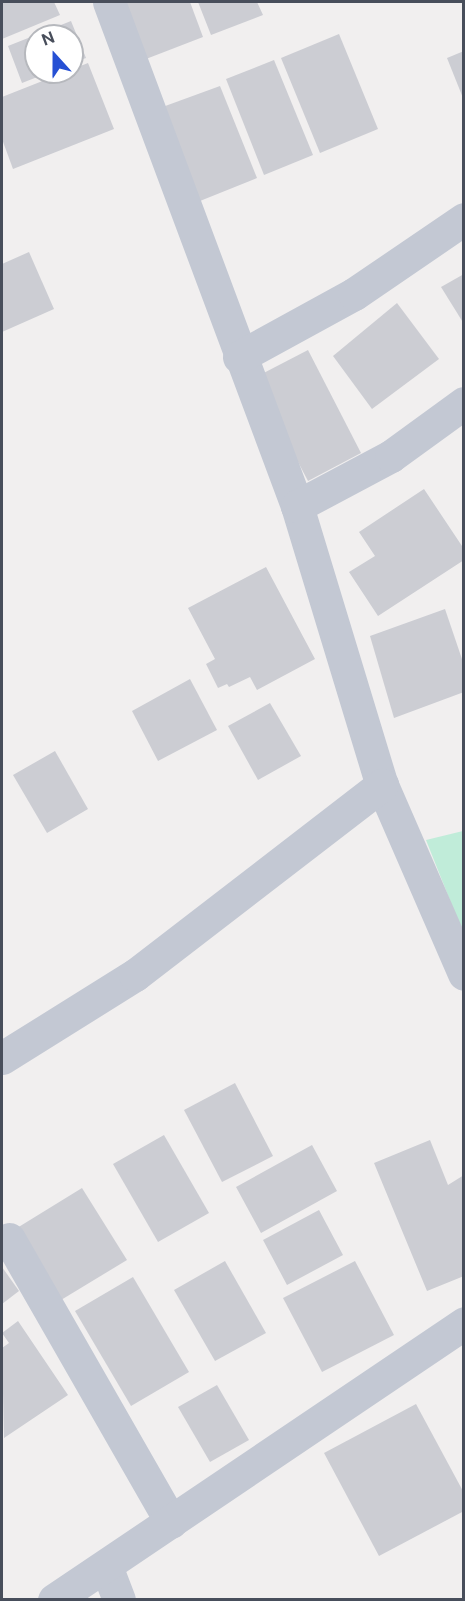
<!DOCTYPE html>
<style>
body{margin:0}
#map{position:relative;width:465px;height:1601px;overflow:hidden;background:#f1efef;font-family:"Public Sans",sans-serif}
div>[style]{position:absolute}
.green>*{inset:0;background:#c0ecd9}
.building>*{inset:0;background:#cccdd3}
.minor>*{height:33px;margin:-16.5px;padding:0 16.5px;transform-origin:16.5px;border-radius:16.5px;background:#c3c8d3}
span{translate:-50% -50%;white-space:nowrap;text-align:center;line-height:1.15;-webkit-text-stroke:4.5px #fff;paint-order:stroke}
.frame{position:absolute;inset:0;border:3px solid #484e5b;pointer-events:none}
.north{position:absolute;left:24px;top:24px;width:60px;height:60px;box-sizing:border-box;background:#fff;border:2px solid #b6b8bd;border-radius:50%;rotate:339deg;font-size:16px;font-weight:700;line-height:24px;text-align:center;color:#484e5b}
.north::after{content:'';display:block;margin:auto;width:21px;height:27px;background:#2650d4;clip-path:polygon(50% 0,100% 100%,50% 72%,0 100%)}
</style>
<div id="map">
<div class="green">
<i style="clip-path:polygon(463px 831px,463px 933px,426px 840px)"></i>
</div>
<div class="building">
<i style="clip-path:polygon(2px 2px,54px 2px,60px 15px,2px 39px)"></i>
<i style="clip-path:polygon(124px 2px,190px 2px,203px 37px,146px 59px)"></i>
<i style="clip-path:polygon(198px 2px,257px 2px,263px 15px,211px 35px)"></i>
<i style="clip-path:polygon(71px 21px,86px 58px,72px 63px,72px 36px,36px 36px,36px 72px,50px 72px,22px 83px,8px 46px)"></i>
<i style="clip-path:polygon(339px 34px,378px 129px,320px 153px,281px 58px)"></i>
<i style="clip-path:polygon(464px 51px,464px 98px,463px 98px,447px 58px)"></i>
<i style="clip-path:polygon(274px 60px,313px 155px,264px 175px,226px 79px)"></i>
<i style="clip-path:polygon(88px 63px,114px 129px,13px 169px,2px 139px,2px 97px)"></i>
<i style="clip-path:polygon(220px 86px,257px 178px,195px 203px,157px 109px)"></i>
<i style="clip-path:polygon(29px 252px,54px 309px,2px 332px,2px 264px)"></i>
<i style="clip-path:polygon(464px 274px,464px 324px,441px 287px)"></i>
<i style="clip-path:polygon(397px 303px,439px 359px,372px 409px,333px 356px)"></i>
<i style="clip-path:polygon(308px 350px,361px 453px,308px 481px,254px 378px)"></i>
<i style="clip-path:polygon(424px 489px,464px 549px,464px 560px,378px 616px,349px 572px,375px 556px,359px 532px)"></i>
<i style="clip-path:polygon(266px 567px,315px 659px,257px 690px,250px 677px,229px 687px,227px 684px,218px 688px,206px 664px,215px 659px,188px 608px)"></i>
<i style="clip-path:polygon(445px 609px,464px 665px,464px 692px,394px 718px,370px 636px)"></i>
<i style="clip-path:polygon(190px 679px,217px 730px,158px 761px,132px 711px)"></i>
<i style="clip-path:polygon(270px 703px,301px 756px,258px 780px,228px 726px)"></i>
<i style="clip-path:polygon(55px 751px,88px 809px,47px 833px,13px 775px)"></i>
<i style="clip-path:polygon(235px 1083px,273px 1156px,222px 1182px,184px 1110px)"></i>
<i style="clip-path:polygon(164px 1135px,209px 1213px,158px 1242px,113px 1164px)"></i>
<i style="clip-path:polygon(430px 1140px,448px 1185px,464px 1175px,464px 1276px,427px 1291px,374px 1163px)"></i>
<i style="clip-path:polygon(312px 1145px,337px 1191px,261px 1233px,236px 1187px)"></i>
<i style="clip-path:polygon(82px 1188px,127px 1260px,61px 1300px,17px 1228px)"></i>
<i style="clip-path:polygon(319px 1210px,343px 1255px,287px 1285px,263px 1240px)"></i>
<i style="clip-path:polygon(225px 1261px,266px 1333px,215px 1361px,174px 1290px)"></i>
<i style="clip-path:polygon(355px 1261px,394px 1335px,322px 1372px,283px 1298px)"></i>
<i style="clip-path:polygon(2px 1267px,19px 1291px,2px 1304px)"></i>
<i style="clip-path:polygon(133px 1277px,189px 1372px,131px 1406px,75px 1311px)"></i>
<i style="clip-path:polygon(18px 1321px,68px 1395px,4px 1438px,2px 1348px,9px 1343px,2px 1333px)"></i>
<i style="clip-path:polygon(217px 1385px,249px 1440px,210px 1462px,178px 1407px)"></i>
<i style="clip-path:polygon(416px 1404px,464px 1493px,464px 1511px,379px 1556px,324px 1453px)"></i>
</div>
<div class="minor">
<i style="left:109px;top:2px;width:538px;rotate:69.54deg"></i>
<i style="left:297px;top:506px;width:292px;rotate:73.1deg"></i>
<i style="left:382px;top:785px;width:206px;rotate:66.5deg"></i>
<i style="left:239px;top:357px;width:131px;rotate:-28.7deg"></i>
<i style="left:354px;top:294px;width:133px;rotate:-34.3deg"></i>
<i style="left:297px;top:506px;width:106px;rotate:-28deg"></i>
<i style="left:391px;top:456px;width:90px;rotate:-36deg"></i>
<i style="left:2px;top:1058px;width:157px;rotate:-32deg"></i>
<i style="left:135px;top:975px;width:312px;rotate:-37.6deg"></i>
<i style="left:9px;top:1239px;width:326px;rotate:60.2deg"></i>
<i style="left:106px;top:1566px;width:36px;rotate:69deg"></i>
<i style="left:54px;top:1600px;width:495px;rotate:-34deg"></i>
</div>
<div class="frame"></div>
<div class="north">N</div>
</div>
